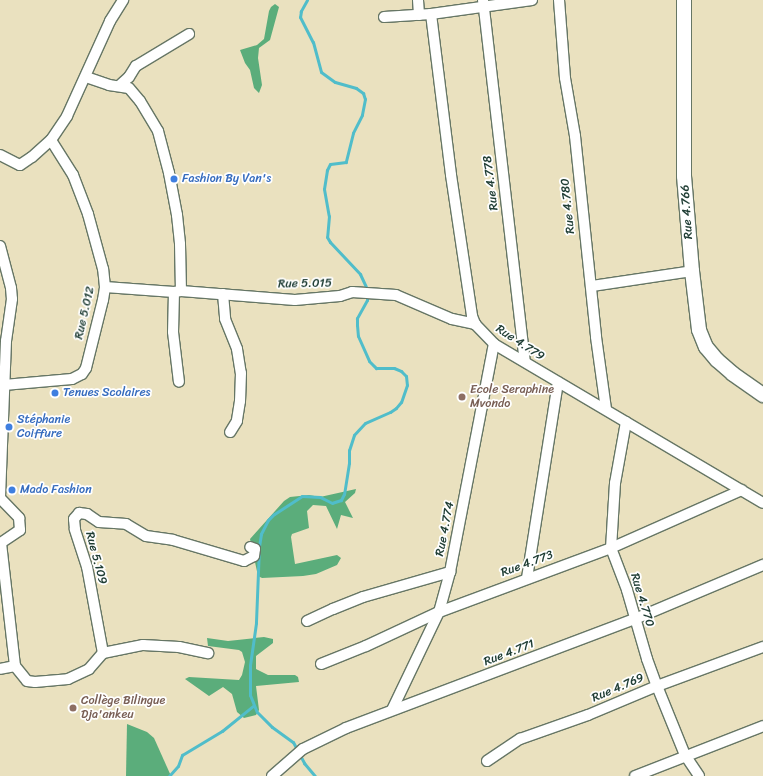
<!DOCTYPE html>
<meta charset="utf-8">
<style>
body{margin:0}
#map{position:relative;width:763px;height:776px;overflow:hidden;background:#eae1bf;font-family:Sriracha,sans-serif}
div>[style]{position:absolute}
.forest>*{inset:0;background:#5bad7b}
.stream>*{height:3px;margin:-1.5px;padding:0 1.5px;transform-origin:1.5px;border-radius:1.5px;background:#50bdca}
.roads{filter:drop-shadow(1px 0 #667665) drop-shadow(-1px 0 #667665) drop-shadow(0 1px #667665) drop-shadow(0 -1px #667665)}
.street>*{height:10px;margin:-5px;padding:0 5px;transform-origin:5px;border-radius:5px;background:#fff}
.secondary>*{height:14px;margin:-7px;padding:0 7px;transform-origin:7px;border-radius:7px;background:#fff}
.dots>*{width:11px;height:11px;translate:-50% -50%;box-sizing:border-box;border:2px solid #fff;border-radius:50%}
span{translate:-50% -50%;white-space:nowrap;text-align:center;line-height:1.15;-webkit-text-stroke:3.5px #fff;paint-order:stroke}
.shop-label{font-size:12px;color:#366cbe}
.left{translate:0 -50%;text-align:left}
.street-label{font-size:12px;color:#1f3d34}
.education-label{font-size:12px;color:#785e54}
</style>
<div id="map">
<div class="forest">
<i style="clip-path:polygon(275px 4px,279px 7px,270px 40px,259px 48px,258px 58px,262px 85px,259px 93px,254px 88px,250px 70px,245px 63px,240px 50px,257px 45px,264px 39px,269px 11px,271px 7px)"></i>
<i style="clip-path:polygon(356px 489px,355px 493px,345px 502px,353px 518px,341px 515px,337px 529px,326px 506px,313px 505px,307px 511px,309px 528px,292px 534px,291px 537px,295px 564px,337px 555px,341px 558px,337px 565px,316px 574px,303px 576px,262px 578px,258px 576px,250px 539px,284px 501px,290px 497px,309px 495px,320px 497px)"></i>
<i style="clip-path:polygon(264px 637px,273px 639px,273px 643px,256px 656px,256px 669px,268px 675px,295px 675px,298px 677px,299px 682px,256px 686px,259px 710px,256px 715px,244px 718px,237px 712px,232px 694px,223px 687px,209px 696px,185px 679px,189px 677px,239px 680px,242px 675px,245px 662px,242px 652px,239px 650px,208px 646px,207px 638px,228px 641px)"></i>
<i style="clip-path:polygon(127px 724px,147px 732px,154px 738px,171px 776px,126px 776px)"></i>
</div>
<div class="stream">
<i style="left:307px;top:0;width:13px;rotate:119deg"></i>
<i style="left:301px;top:11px;width:6px;rotate:99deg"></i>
<i style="left:300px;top:17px;width:28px;rotate:63deg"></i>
<i style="left:313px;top:42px;width:31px;rotate:75deg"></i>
<i style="left:321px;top:72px;width:17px;rotate:36deg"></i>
<i style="left:335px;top:82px;width:22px;rotate:16deg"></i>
<i style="left:356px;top:88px;width:9px;rotate:36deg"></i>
<i style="left:363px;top:93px;width:6px;rotate:72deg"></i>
<i style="left:365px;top:99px;width:16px;rotate:101deg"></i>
<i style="left:362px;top:115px;width:20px;rotate:117deg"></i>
<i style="left:353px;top:133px;width:30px;rotate:104deg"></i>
<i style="left:346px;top:162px;width:16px;rotate:173deg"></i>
<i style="left:330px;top:164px;width:7px;rotate:117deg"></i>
<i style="left:327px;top:170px;width:19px;rotate:99deg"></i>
<i style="left:324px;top:189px;width:27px;rotate:80deg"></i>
<i style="left:329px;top:216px;width:21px;rotate:95deg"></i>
<i style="left:327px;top:237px;width:6px;rotate:59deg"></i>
<i style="left:330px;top:242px;width:44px;rotate:46.8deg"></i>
<i style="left:360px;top:274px;width:17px;rotate:65deg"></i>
<i style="left:367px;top:289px;width:11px;rotate:90deg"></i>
<i style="left:367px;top:300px;width:21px;rotate:119deg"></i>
<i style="left:357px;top:318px;width:7px;rotate:90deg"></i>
<i style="left:357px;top:325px;width:11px;rotate:85deg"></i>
<i style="left:358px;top:336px;width:27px;rotate:66deg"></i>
<i style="left:369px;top:361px;width:10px;rotate:45deg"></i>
<i style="left:376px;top:368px;width:18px"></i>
<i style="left:394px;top:368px;width:8px;rotate:23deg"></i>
<i style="left:401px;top:371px;width:7px;rotate:45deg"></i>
<i style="left:406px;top:376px;width:9px;rotate:84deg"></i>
<i style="left:407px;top:385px;width:18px;rotate:109deg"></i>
<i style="left:401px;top:402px;width:8px;rotate:130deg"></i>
<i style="left:396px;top:408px;width:7px;rotate:146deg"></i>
<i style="left:390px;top:412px;width:27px;rotate:156deg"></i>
<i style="left:365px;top:423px;width:16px;rotate:133deg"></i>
<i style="left:354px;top:435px;width:16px;rotate:108deg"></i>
<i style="left:349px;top:450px;width:13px;rotate:90deg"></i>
<i style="left:349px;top:463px;width:31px;rotate:99deg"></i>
<i style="left:344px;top:494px;width:7px;rotate:117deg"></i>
<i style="left:341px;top:500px;width:9px;rotate:162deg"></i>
<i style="left:332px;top:503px;width:13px;rotate:-153deg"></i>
<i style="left:320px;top:497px;width:18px;rotate:-177deg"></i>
<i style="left:302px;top:496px;width:33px;rotate:147deg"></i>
<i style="left:274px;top:514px;width:8px;rotate:135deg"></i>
<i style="left:268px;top:520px;width:16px;rotate:117deg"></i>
<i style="left:261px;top:534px;width:13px;rotate:99deg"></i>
<i style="left:259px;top:547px;width:76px;rotate:92.3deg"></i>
<i style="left:256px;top:623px;width:42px;rotate:98.1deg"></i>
<i style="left:250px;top:665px;width:30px;rotate:90deg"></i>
<i style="left:250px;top:695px;width:18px;rotate:68deg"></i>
<i style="left:257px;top:712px;width:21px;rotate:45deg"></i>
<i style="left:272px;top:727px;width:26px;rotate:36deg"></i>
<i style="left:293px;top:742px;width:24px;rotate:62deg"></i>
<i style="left:304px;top:763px;width:17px;rotate:50deg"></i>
<i style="left:169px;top:776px;width:13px;rotate:-48deg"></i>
<i style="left:178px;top:766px;width:12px;rotate:-70deg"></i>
<i style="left:182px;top:755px;width:47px;rotate:-31deg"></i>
<i style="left:222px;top:731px;width:40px;rotate:-39deg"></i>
</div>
<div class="roads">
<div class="street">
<i style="left:418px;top:0;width:15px;rotate:86deg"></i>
<i style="left:483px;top:0;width:364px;rotate:83.4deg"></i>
<i style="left:559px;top:0;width:78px;rotate:85.6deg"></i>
<i style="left:565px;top:78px;width:59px;rotate:80.2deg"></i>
<i style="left:575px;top:136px;width:202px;rotate:84deg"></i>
<i style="left:596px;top:337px;width:73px;rotate:82.1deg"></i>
<i style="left:431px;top:14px;width:162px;rotate:82.9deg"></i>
<i style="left:451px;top:175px;width:143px;rotate:81.5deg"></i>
<i style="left:472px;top:316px;width:9px;rotate:69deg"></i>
<i style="left:475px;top:324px;width:28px;rotate:46deg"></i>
<i style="left:494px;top:344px;width:312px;rotate:30.6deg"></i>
<i style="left:384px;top:17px;width:47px;rotate:-3.7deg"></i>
<i style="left:431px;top:14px;width:102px;rotate:-7.9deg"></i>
<i style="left:86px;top:77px;width:24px;rotate:19deg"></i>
<i style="left:109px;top:85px;width:20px;rotate:9deg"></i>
<i style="left:129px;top:88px;width:17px;rotate:50deg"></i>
<i style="left:140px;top:101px;width:35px;rotate:59deg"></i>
<i style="left:158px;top:131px;width:43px;rotate:75.3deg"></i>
<i style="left:169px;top:173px;width:43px;rotate:79.2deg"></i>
<i style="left:177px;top:215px;width:29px;rotate:84deg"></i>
<i style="left:180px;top:244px;width:47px;rotate:88.8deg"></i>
<i style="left:119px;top:86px;width:13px;rotate:-42deg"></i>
<i style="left:129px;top:77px;width:13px;rotate:-58deg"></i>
<i style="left:136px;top:66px;width:62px;rotate:-31.1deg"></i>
<i style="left:0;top:155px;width:22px;rotate:27deg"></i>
<i style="left:20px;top:165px;width:14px;rotate:-34deg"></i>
<i style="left:32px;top:157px;width:25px;rotate:-42deg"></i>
<i style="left:51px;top:140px;width:29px;rotate:-56deg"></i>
<i style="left:67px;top:116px;width:104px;rotate:-65.6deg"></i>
<i style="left:110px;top:21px;width:25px;rotate:-58deg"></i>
<i style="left:0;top:246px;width:43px;rotate:75.3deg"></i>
<i style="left:11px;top:288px;width:11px;rotate:85deg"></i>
<i style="left:12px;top:299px;width:42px;rotate:98.1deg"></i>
<i style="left:6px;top:341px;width:155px;rotate:92.2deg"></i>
<i style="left:592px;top:286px;width:101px;rotate:-8.5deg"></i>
<i style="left:105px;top:287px;width:69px;rotate:4.1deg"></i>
<i style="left:174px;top:292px;width:7px;rotate:-8deg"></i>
<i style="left:181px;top:291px;width:114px;rotate:4.5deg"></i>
<i style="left:295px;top:300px;width:45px;rotate:-5.1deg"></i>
<i style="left:340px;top:296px;width:13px;rotate:-18deg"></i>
<i style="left:352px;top:292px;width:44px;rotate:3.9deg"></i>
<i style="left:396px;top:295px;width:61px;rotate:23.2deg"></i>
<i style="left:452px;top:319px;width:24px;rotate:12deg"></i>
<i style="left:174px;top:292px;width:40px;rotate:91.4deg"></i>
<i style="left:173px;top:332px;width:50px;rotate:83.2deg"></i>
<i style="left:223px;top:294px;width:25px;rotate:85deg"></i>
<i style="left:225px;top:319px;width:32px;rotate:68deg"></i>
<i style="left:237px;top:349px;width:24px;rotate:81deg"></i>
<i style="left:241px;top:373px;width:28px;rotate:92deg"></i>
<i style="left:240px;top:401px;width:20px;rotate:99deg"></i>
<i style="left:237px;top:421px;width:13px;rotate:122deg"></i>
<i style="left:4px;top:385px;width:68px;rotate:-5deg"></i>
<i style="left:72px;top:379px;width:11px;rotate:-27deg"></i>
<i style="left:82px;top:374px;width:7px;rotate:-56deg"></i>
<i style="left:86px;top:368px;width:70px;rotate:-76deg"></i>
<i style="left:103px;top:300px;width:13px;rotate:-81deg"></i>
<i style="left:105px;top:287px;width:18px;rotate:-96deg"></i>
<i style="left:103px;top:269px;width:57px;rotate:-105.3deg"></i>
<i style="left:88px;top:214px;width:42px;rotate:-111deg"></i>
<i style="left:73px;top:175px;width:41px;rotate:-122.2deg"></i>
<i style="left:626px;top:422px;width:62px;rotate:100.2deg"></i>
<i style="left:615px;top:483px;width:65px;rotate:93.5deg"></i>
<i style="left:611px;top:548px;width:45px;rotate:69.1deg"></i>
<i style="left:627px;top:590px;width:72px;rotate:73.8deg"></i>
<i style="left:647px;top:659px;width:29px;rotate:70deg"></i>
<i style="left:657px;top:686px;width:74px;rotate:67.9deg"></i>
<i style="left:685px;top:755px;width:25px;rotate:56deg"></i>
<i style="left:0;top:498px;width:28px;rotate:46deg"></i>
<i style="left:19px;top:518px;width:12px;rotate:85deg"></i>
<i style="left:20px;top:530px;width:23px;rotate:146deg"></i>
<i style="left:1px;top:543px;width:124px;rotate:83.5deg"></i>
<i style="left:15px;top:666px;width:15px;rotate:169deg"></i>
<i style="left:527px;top:578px;width:198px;rotate:-81deg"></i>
<i style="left:307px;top:621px;width:29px;rotate:-25deg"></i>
<i style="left:333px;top:609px;width:32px;rotate:-22deg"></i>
<i style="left:363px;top:597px;width:91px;rotate:-16deg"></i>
<i style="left:103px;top:653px;width:41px;rotate:-11.3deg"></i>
<i style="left:143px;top:645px;width:36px;rotate:3deg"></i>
<i style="left:179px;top:647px;width:30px;rotate:12deg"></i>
<i style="left:321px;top:664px;width:48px;rotate:-21.8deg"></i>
<i style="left:366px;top:646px;width:81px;rotate:-25deg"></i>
<i style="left:439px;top:612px;width:184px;rotate:-20.4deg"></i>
<i style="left:611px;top:548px;width:143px;rotate:-23.9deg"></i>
<i style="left:15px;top:666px;width:19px;rotate:51deg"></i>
<i style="left:27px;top:681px;width:8px;rotate:7deg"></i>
<i style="left:35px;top:682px;width:33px;rotate:-5deg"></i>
<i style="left:68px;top:679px;width:23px;rotate:-25deg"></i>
<i style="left:89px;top:669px;width:21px;rotate:-49deg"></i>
<i style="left:103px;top:653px;width:87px;rotate:-100.5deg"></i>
<i style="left:87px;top:567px;width:40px;rotate:-108deg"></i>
<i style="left:75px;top:529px;width:10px;rotate:-96deg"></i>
<i style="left:74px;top:519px;width:8px;rotate:-50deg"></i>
<i style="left:79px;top:513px;width:8px;rotate:7deg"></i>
<i style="left:87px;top:514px;width:14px;rotate:34deg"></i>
<i style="left:99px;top:522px;width:27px;rotate:4deg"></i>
<i style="left:126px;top:524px;width:23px;rotate:31deg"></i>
<i style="left:146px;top:536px;width:27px;rotate:8deg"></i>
<i style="left:173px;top:540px;width:74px;rotate:16.5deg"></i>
<i style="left:244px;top:561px;width:11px;rotate:-27deg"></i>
<i style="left:254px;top:556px;width:7px;rotate:-82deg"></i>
<i style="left:255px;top:549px;width:5px;rotate:-158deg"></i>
<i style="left:392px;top:710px;width:109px;rotate:-64.4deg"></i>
<i style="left:439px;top:612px;width:41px;rotate:-74.6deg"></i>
<i style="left:450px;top:572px;width:232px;rotate:-79.1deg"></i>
<i style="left:487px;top:761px;width:40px;rotate:-34deg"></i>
<i style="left:520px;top:739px;width:72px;rotate:-19.4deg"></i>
<i style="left:588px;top:715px;width:75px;rotate:-22.8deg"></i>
<i style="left:657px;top:686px;width:113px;rotate:-20.2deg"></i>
<i style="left:272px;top:776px;width:41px;rotate:-41.1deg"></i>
<i style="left:303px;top:749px;width:48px;rotate:-26deg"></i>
<i style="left:346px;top:728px;width:309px;rotate:-20.7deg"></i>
<i style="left:635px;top:619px;width:139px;rotate:-22.9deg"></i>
<i style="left:635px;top:776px;width:137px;rotate:-21.3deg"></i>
</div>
<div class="secondary">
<i style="left:684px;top:0;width:176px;rotate:90deg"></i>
<i style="left:684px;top:176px;width:95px;rotate:85.2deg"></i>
<i style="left:692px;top:271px;width:59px;rotate:83.2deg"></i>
<i style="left:699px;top:330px;width:18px;rotate:68deg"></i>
<i style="left:706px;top:347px;width:17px;rotate:50deg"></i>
<i style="left:717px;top:360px;width:21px;rotate:41deg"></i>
<i style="left:733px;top:374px;width:37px;rotate:35deg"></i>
</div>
</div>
<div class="dots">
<i style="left:174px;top:179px;background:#3f7fe0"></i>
<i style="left:55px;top:393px;background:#3f7fe0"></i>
<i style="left:462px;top:397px;background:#8d6e63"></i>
<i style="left:9px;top:427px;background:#3f7fe0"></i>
<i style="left:12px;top:490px;background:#3f7fe0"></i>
<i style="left:73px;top:708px;background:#8d6e63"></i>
</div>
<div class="shop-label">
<span class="left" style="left:182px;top:179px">Fashion By Van's</span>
<span class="left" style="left:63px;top:393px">Tenues Scolaires</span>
<span class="left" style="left:17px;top:427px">Stéphanie<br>Coiffure</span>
<span class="left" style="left:20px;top:490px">Mado Fashion</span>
</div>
<div class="street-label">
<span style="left:491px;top:183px;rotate:-97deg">Rue 4.778</span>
<span style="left:568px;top:206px;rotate:-96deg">Rue 4.780</span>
<span style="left:687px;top:212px;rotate:-94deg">Rue 4.766</span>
<span style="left:305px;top:284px;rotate:-1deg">Rue 5.015</span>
<span style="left:85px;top:313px;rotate:-77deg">Rue 5.012</span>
<span style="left:520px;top:343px;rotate:33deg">Rue 4.779</span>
<span style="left:445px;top:529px;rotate:-79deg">Rue 4.774</span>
<span style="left:96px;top:558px;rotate:75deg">Rue 5.109</span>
<span style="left:527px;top:564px;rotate:-20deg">Rue 4.773</span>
<span style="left:642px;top:600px;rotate:73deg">Rue 4.770</span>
<span style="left:509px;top:653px;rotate:-21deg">Rue 4.771</span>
<span style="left:618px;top:688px;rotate:-23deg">Rue 4.769</span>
</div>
<div class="education-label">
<span class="left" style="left:470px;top:397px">Ecole Seraphine<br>Mvondo</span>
<span class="left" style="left:81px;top:708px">Collège Bilingue<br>Dja'ankeu</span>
</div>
</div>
